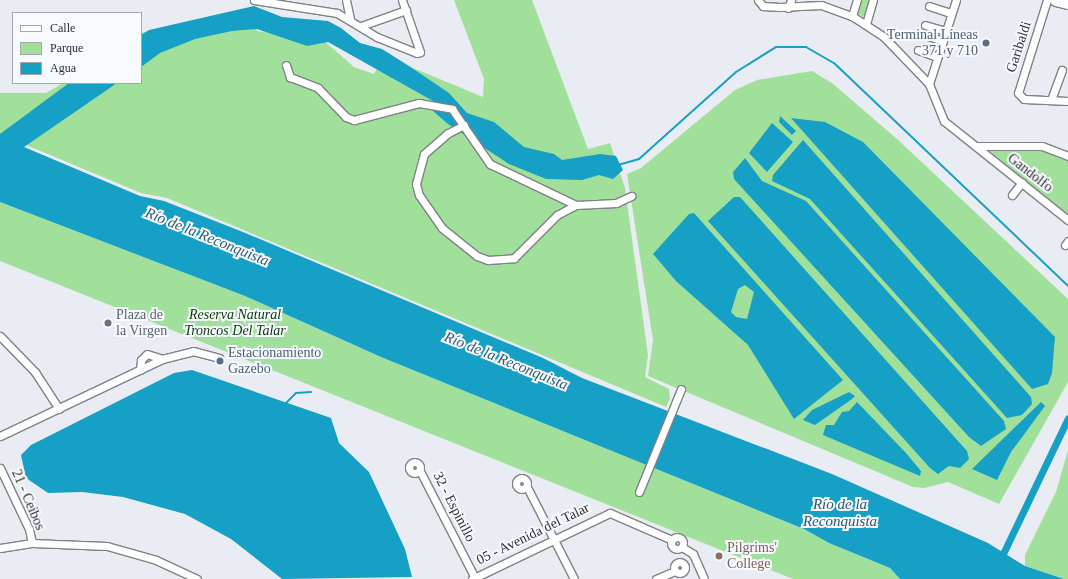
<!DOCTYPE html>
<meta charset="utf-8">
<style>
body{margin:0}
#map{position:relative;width:1068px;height:579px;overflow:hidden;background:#e9edf3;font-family:"Times New Roman",serif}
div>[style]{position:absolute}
.green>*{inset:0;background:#a0e09a}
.water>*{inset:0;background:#16a0c6}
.stream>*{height:2px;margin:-1px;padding:0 1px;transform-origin:1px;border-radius:1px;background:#16a0c6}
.canal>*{height:7px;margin:-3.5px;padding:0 3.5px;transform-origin:3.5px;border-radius:3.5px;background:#16a0c6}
.roads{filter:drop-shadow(1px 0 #7e8186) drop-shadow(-1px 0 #7e8186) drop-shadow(0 1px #7e8186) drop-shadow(0 -1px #7e8186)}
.minor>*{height:7px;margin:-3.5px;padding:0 3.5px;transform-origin:3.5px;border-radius:3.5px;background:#fff}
.minor>.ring{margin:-3.5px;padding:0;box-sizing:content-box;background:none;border:7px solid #fff;border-radius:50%}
.primary>*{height:12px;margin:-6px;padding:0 6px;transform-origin:6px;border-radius:6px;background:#fff}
.dots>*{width:11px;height:11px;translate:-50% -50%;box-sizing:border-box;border:2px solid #f7faff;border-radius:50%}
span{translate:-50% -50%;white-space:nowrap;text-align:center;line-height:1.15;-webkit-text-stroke:4px #f7faff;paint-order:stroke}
.service-label{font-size:14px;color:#4e5e75}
.right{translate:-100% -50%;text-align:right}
.left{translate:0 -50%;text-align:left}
.street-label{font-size:14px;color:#2b2c2e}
.worship-label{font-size:14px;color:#5b616d}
.park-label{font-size:14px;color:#093707;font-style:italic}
.education-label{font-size:14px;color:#785e54}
.water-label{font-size:15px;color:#28596a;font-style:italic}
.legend{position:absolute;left:12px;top:12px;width:130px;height:72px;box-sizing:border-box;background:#f7faff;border:1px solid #a5a8ab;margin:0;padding:5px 7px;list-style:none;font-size:12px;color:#2b2c2e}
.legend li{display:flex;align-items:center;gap:8px;height:20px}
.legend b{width:20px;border:1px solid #a5a8ab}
</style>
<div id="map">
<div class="green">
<i style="clip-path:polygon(454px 0,532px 0,588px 149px,610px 143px,625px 188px,648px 355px,645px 377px,669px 389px,670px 399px,666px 407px,167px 198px,141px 193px,0 134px,0 93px,46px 93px,63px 83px,141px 83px,141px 33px,254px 9px,257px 31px,322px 39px,354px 67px,374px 74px,384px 56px,483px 97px,484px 79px)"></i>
<i style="clip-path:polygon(860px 0,871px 0,866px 18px,857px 13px)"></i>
<i style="clip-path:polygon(812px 71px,832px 83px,897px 139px,1068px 299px,1068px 382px,999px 504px,948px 482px,924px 488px,913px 487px,648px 376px,653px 340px,627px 174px,641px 168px,735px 90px,757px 80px)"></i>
<i style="clip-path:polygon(986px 148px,1043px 149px,1068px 161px,1068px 216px)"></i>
<i style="clip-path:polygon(0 202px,245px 296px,381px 357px,804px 529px,829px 543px,890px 568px,900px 579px,793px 579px,0 261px)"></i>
<i style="clip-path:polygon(1068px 450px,1068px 579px,1064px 579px,1025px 566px,1025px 555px,1056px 492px)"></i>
</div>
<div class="water">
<i style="clip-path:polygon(254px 6px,282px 17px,328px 21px,341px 28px,360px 43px,382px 49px,409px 66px,449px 93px,467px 113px,494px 122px,524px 147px,554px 154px,562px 160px,600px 154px,616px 156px,623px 170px,613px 179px,599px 175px,582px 180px,546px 179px,509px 164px,448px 124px,433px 111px,433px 101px,328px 42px,307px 46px,257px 29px,232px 31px,195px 39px,160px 53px,141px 67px,141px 35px,149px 30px)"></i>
<i style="clip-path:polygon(69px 83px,117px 83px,24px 147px,140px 196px,164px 201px,243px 232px,543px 358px,582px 378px,832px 474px,988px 543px,1025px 566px,1064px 579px,900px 579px,890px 568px,829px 543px,804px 529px,381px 357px,245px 296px,0 202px,0 134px)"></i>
<i style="clip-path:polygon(780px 116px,796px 131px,792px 135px,779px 122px)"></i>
<i style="clip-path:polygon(791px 118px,825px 122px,863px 142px,1055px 337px,1052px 373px,1048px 384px,1032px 389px)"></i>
<i style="clip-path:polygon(772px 123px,793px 142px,767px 172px,749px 153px)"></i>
<i style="clip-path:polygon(803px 140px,1031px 397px,1032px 404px,1022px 415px,1007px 418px,810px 199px,772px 181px,773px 175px)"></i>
<i style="clip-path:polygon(745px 158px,762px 181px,806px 201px,1004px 421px,1006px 429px,981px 446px,969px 437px,734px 179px,733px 172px)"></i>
<i style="clip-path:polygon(734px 197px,740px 197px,967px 451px,969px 459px,960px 468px,949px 466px,938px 474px,930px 468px,708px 221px)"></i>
<i style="clip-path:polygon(evenodd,694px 213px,843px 380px,794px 419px,748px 345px,676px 281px,653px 254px,689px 214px,694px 213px,745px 285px,754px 292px,747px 319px,736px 317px,731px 312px,738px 289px,745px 285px)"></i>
<i style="clip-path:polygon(192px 370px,331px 418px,339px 443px,369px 472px,405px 549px,412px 577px,282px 579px,231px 539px,185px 514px,123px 497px,82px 492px,48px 493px,26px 478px,21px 455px,31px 445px,174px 373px)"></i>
<i style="clip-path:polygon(849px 392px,855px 396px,852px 399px,815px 425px,803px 420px,812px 410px)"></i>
<i style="clip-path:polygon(857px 402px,906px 453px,921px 471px,920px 476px,823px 435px,826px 425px,834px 425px,842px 412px,849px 411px)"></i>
<i style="clip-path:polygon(1041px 402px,1045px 406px,1011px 452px,997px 480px,972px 469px)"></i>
</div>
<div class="stream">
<i style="left:618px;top:165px;width:22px;rotate:-16deg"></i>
<i style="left:639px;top:159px;width:130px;rotate:-41.9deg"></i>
<i style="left:736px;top:72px;width:47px;rotate:-32deg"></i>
<i style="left:776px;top:47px;width:30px"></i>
<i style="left:806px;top:47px;width:32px;rotate:30deg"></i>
<i style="left:834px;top:63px;width:323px;rotate:43.6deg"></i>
<i style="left:286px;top:403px;width:14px;rotate:-45deg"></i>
<i style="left:296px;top:393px;width:15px;rotate:-4deg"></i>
</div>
<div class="canal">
<i style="left:1000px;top:560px;width:157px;rotate:-64.4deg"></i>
</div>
<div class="roads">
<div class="minor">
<i style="left:254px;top:0;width:84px;rotate:8.9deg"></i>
<i style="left:337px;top:13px;width:47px;rotate:31deg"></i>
<i style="left:377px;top:37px;width:43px;rotate:21.8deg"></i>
<i style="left:417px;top:53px;width:3px;rotate:-18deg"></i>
<i style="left:420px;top:52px;width:55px;rotate:-109.1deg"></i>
<i style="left:346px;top:0;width:19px;rotate:78deg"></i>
<i style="left:758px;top:0;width:8px;rotate:50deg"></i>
<i style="left:763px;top:6px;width:17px;rotate:3deg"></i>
<i style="left:780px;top:7px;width:41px;rotate:-2.8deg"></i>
<i style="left:821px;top:5px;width:33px;rotate:20deg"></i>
<i style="left:852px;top:16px;width:38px;rotate:33deg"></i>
<i style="left:884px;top:37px;width:65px;rotate:46.2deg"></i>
<i style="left:956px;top:0;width:88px;rotate:107.8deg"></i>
<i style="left:929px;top:84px;width:40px;rotate:68deg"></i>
<i style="left:944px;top:121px;width:159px;rotate:38.6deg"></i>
<i style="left:1047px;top:0;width:97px;rotate:107.3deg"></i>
<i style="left:1018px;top:93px;width:8px;rotate:45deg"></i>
<i style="left:1024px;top:99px;width:44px;rotate:2.6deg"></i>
<i style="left:929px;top:6px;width:23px;rotate:18deg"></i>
<i style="left:788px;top:8px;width:9px;rotate:-69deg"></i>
<i style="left:852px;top:16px;width:17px;rotate:-73deg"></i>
<i style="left:866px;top:24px;width:25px;rotate:-74deg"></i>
<i style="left:925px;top:25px;width:22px;rotate:16deg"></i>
<i style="left:361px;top:26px;width:48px;rotate:-19.6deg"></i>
<i style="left:922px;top:34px;width:22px;rotate:18deg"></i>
<i style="left:918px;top:50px;width:20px;rotate:20deg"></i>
<i style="left:286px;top:65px;width:13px;rotate:72deg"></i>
<i style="left:290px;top:77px;width:30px;rotate:21deg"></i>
<i style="left:318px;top:88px;width:40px;rotate:46deg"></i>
<i style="left:346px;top:117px;width:9px;rotate:21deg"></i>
<i style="left:354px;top:120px;width:67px;rotate:-14.7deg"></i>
<i style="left:419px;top:103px;width:34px;rotate:10deg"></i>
<i style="left:452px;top:109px;width:67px;rotate:55.4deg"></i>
<i style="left:490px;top:164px;width:95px;rotate:25.5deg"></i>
<i style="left:576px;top:205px;width:40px;rotate:-2.9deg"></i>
<i style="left:616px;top:203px;width:17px;rotate:-25deg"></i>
<i style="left:1051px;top:100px;width:32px;rotate:-70deg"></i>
<i style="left:464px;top:125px;width:18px;rotate:153deg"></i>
<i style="left:448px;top:133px;width:32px;rotate:139deg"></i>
<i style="left:424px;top:154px;width:31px;rotate:105deg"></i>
<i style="left:416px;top:184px;width:11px;rotate:75deg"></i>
<i style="left:419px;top:195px;width:40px;rotate:55.1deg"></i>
<i style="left:442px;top:228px;width:45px;rotate:38.7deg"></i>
<i style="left:477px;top:256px;width:12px;rotate:20deg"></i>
<i style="left:488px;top:260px;width:26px;rotate:-4deg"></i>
<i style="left:514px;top:258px;width:61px;rotate:-45deg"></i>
<i style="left:557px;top:215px;width:21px;rotate:-28deg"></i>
<i style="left:976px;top:146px;width:66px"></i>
<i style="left:1042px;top:146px;width:28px;rotate:21deg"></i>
<i style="left:1012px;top:195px;width:16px;rotate:-52deg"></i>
<i style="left:1065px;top:245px;width:5px;rotate:-53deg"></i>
<i style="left:0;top:336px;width:50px;rotate:45.8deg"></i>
<i style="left:35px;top:372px;width:44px;rotate:57deg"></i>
<i style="left:140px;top:370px;width:10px;rotate:-84deg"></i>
<i style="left:141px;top:360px;width:8px;rotate:-45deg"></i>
<i style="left:147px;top:354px;width:16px;rotate:18deg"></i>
<i style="left:162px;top:359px;width:32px;rotate:-14deg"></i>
<i style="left:193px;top:351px;width:27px;rotate:15deg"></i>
<i style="left:0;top:436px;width:179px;rotate:-25.4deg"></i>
<i class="ring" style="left:409.5px;top:462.5px;width:4px;height:4px"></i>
<i style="left:0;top:468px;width:68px;rotate:64.6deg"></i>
<i style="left:29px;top:529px;width:14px;rotate:78deg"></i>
<i style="left:420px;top:471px;width:120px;rotate:62.8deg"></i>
<i class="ring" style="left:516.5px;top:478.5px;width:4px;height:4px"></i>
<i style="left:527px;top:487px;width:103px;rotate:62.9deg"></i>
<i style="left:639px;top:492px;width:111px;rotate:-67.8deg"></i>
<i class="ring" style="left:671px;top:537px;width:5px;height:5px"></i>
<i style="left:682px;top:547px;width:13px;rotate:32deg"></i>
<i style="left:693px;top:554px;width:27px;rotate:66deg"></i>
<i style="left:0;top:548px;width:32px;rotate:-9deg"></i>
<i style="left:32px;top:543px;width:75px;rotate:2.3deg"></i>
<i style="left:107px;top:546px;width:51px;rotate:15.9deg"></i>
<i style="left:156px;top:560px;width:45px;rotate:24.9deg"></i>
<i class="ring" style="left:674.5px;top:562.5px;width:4px;height:4px"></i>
<i style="left:472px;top:579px;width:153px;rotate:-25.6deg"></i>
<i style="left:610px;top:513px;width:68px;rotate:23.5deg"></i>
<i style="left:656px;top:579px;width:21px;rotate:-23deg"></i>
</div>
<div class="primary">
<i style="left:1056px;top:0;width:12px;rotate:14deg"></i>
</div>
</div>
<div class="dots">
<i style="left:986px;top:43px;background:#5c6f8a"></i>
<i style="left:108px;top:323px;background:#6b7280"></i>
<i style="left:220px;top:361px;background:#5c6f8a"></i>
<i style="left:719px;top:556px;background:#8d6e63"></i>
</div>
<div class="service-label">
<span class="right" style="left:978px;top:43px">Terminal Líneas<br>371 y 710</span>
<span class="left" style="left:228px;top:361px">Estacionamiento<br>Gazebo</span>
</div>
<div class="street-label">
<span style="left:1019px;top:47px;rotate:-72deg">Garibaldi</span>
<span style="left:1030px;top:173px;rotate:38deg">Gandolfo</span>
<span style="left:28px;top:500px;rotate:67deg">21 - Ceibos</span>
<span style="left:454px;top:507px;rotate:63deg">32 - Espinillo</span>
<span style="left:533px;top:534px;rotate:-26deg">05 - Avenida del Talar</span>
</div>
<div class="worship-label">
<span class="left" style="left:116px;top:323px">Plaza de<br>la Virgen</span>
</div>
<div class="park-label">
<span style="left:235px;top:323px">Reserva Natural<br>Troncos Del Talar</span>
</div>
<div class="education-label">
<span class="left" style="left:727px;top:556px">Pilgrims'<br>College</span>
</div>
<div class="water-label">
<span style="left:207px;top:237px;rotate:22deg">Río de la Reconquista</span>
<span style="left:506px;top:361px;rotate:22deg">Río de la Reconquista</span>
<span style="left:840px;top:513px">Río de la<br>Reconquista</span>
</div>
<ul class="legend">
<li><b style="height:5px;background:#fff"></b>Calle</li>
<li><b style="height:11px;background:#a0e09a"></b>Parque</li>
<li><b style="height:11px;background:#16a0c6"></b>Agua</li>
</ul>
</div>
